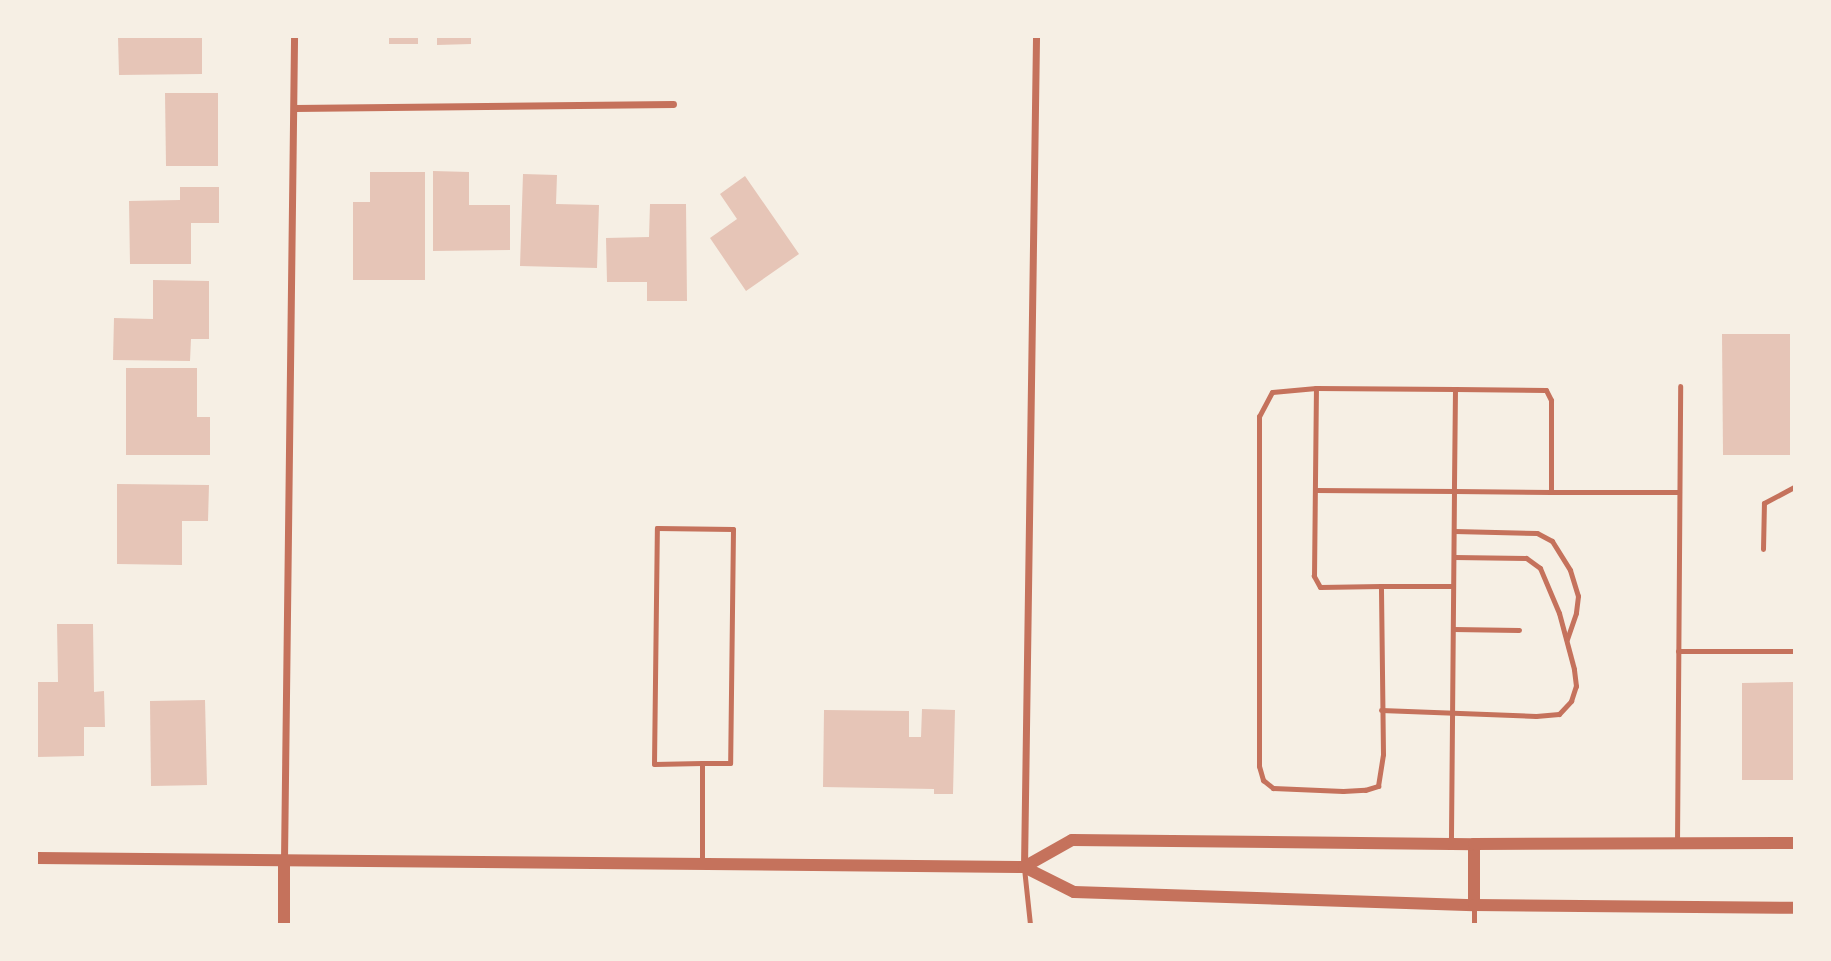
<!DOCTYPE html>
<style>
body{margin:0}
#map{position:relative;width:1831px;height:961px;overflow:hidden;background:#f6efe4;font-family:Commissioner,sans-serif}
div>[style]{position:absolute}
.building>*{inset:0;background:#e6c5b7}
.service>*{height:5px;margin:-2.5px;padding:0 2.5px;transform-origin:2.5px;border-radius:2.5px;background:#c5725c}
.minor>*{height:7px;margin:-3.5px;padding:0 3.5px;transform-origin:3.5px;border-radius:3.5px;background:#c5725c}
.tertiary>*{height:12px;margin:-6px;padding:0 6px;transform-origin:6px;border-radius:6px;background:#c5725c}
span{translate:-50% -50%;white-space:nowrap;text-align:center;line-height:1.15;-webkit-text-stroke:5px #f6efe4;paint-order:stroke}
.frame{position:absolute;inset:0;border:38px solid #f6efe4;pointer-events:none}
</style>
<div id="map">
<div class="building">
<i style="clip-path:polygon(118px 37px,202px 37px,202px 74px,119px 75px)"></i>
<i style="clip-path:polygon(389px 37px,418px 37px,418px 44px,389px 44px)"></i>
<i style="clip-path:polygon(437px 37px,471px 37px,471px 44px,437px 45px)"></i>
<i style="clip-path:polygon(165px 93px,218px 93px,218px 166px,166px 166px)"></i>
<i style="clip-path:polygon(433px 171px,469px 172px,469px 205px,510px 205px,510px 250px,433px 251px)"></i>
<i style="clip-path:polygon(370px 172px,425px 172px,425px 280px,353px 280px,353px 202px,370px 202px)"></i>
<i style="clip-path:polygon(523px 174px,557px 175px,556px 204px,599px 205px,597px 268px,520px 266px)"></i>
<i style="clip-path:polygon(745px 176px,799px 254px,746px 291px,710px 238px,737px 219px,720px 194px)"></i>
<i style="clip-path:polygon(180px 187px,219px 187px,219px 223px,191px 223px,191px 264px,130px 264px,129px 201px,180px 200px)"></i>
<i style="clip-path:polygon(650px 204px,686px 204px,687px 301px,647px 301px,647px 282px,607px 282px,606px 238px,649px 237px)"></i>
<i style="clip-path:polygon(153px 280px,209px 281px,209px 339px,191px 339px,190px 361px,113px 360px,114px 318px,153px 319px)"></i>
<i style="clip-path:polygon(1722px 334px,1790px 334px,1790px 455px,1723px 455px)"></i>
<i style="clip-path:polygon(126px 368px,197px 368px,197px 417px,210px 417px,210px 455px,126px 455px)"></i>
<i style="clip-path:polygon(117px 484px,209px 485px,208px 521px,182px 521px,182px 565px,117px 564px)"></i>
<i style="clip-path:polygon(57px 624px,93px 624px,94px 692px,104px 691px,105px 727px,84px 727px,84px 756px,37px 757px,37px 682px,58px 682px)"></i>
<i style="clip-path:polygon(1794px 682px,1794px 780px,1742px 780px,1742px 683px)"></i>
<i style="clip-path:polygon(205px 700px,207px 785px,151px 786px,150px 701px)"></i>
<i style="clip-path:polygon(922px 709px,955px 710px,953px 794px,934px 794px,934px 789px,823px 787px,824px 710px,909px 711px,909px 737px,921px 737px)"></i>
</div>
<div class="service">
<i style="left:1316px;top:388px;width:44px;rotate:174.8deg"></i>
<i style="left:1272px;top:392px;width:27px;rotate:118deg"></i>
<i style="left:1259px;top:416px;width:350px;rotate:90deg"></i>
<i style="left:1259px;top:766px;width:15px;rotate:74deg"></i>
<i style="left:1263px;top:780px;width:13px;rotate:39deg"></i>
<i style="left:1273px;top:788px;width:70px;rotate:2.5deg"></i>
<i style="left:1343px;top:791px;width:22px;rotate:-3deg"></i>
<i style="left:1365px;top:790px;width:14px;rotate:-17deg"></i>
<i style="left:1378px;top:786px;width:32px;rotate:-81deg"></i>
<i style="left:1383px;top:754px;width:168px;rotate:-90.7deg"></i>
<i style="left:1381px;top:586px;width:72px"></i>
<i style="left:1315px;top:490px;width:139px;rotate:0.4deg"></i>
<i style="left:1454px;top:491px;width:97px;rotate:0.6deg"></i>
<i style="left:1551px;top:492px;width:92px;rotate:-90deg"></i>
<i style="left:1551px;top:400px;width:11px;rotate:-117deg"></i>
<i style="left:1546px;top:390px;width:91px;rotate:-179.4deg"></i>
<i style="left:1455px;top:389px;width:102px;rotate:90.6deg"></i>
<i style="left:1454px;top:491px;width:353px;rotate:90.5deg"></i>
<i style="left:1551px;top:492px;width:128px"></i>
<i style="left:1454px;top:531px;width:83px;rotate:1.4deg"></i>
<i style="left:1537px;top:533px;width:17px;rotate:28deg"></i>
<i style="left:1552px;top:541px;width:34px;rotate:58deg"></i>
<i style="left:1570px;top:570px;width:27px;rotate:73deg"></i>
<i style="left:1578px;top:596px;width:17px;rotate:97deg"></i>
<i style="left:1576px;top:613px;width:28px;rotate:109deg"></i>
<i style="left:1763px;top:549px;width:46px;rotate:-88.8deg"></i>
<i style="left:1764px;top:503px;width:34px;rotate:-28deg"></i>
<i style="left:1381px;top:586px;width:61px;rotate:179.1deg"></i>
<i style="left:1320px;top:587px;width:13px;rotate:-119deg"></i>
<i style="left:1314px;top:576px;width:188px;rotate:-89.4deg"></i>
<i style="left:1316px;top:388px;width:139px;rotate:0.4deg"></i>
<i style="left:1453px;top:629px;width:66px;rotate:0.9deg"></i>
<i style="left:1678px;top:651px;width:116px"></i>
<i style="left:1381px;top:710px;width:155px;rotate:2.2deg"></i>
<i style="left:1536px;top:716px;width:23px;rotate:-5deg"></i>
<i style="left:1559px;top:714px;width:18px;rotate:-47deg"></i>
<i style="left:1571px;top:701px;width:16px;rotate:-72deg"></i>
<i style="left:1576px;top:686px;width:17px;rotate:-97deg"></i>
<i style="left:1574px;top:669px;width:58px;rotate:-105deg"></i>
<i style="left:1559px;top:613px;width:49px;rotate:-112.9deg"></i>
<i style="left:1540px;top:568px;width:17px;rotate:-144deg"></i>
<i style="left:1526px;top:558px;width:72px;rotate:-179.2deg"></i>
<i style="left:1677px;top:844px;width:458px;rotate:-89.6deg"></i>
<i style="left:702px;top:864px;width:101px;rotate:-90deg"></i>
<i style="left:702px;top:763px;width:48px;rotate:178.8deg"></i>
<i style="left:654px;top:764px;width:236px;rotate:-89.3deg"></i>
<i style="left:657px;top:528px;width:76px;rotate:0.8deg"></i>
<i style="left:733px;top:529px;width:234px;rotate:90.7deg"></i>
<i style="left:730px;top:763px;width:28px;rotate:180deg"></i>
<i style="left:1024px;top:868px;width:56px;rotate:83.9deg"></i>
<i style="left:1474px;top:924px;width:19px;rotate:-90deg"></i>
</div>
<div class="minor">
<i style="left:294px;top:108px;width:379px;rotate:-0.6deg"></i>
<i style="left:284px;top:860px;width:823px;rotate:-89.3deg"></i>
<i style="left:1024px;top:867px;width:830px;rotate:-89.17deg"></i>
</div>
<div class="tertiary">
<i style="left:1474px;top:844px;width:61px;rotate:90deg"></i>
<i style="left:37px;top:858px;width:987px;rotate:0.52deg"></i>
<i style="left:1024px;top:867px;width:56px;rotate:26.6deg"></i>
<i style="left:1074px;top:892px;width:400px;rotate:1.9deg"></i>
<i style="left:1474px;top:905px;width:320px;rotate:0.5deg"></i>
<i style="left:1024px;top:867px;width:55px;rotate:-29.4deg"></i>
<i style="left:1072px;top:840px;width:402px;rotate:0.6deg"></i>
<i style="left:1474px;top:844px;width:320px;rotate:-0.2deg"></i>
<i style="left:284px;top:924px;width:64px;rotate:-90deg"></i>
</div>
<div class="frame"></div>
</div>
